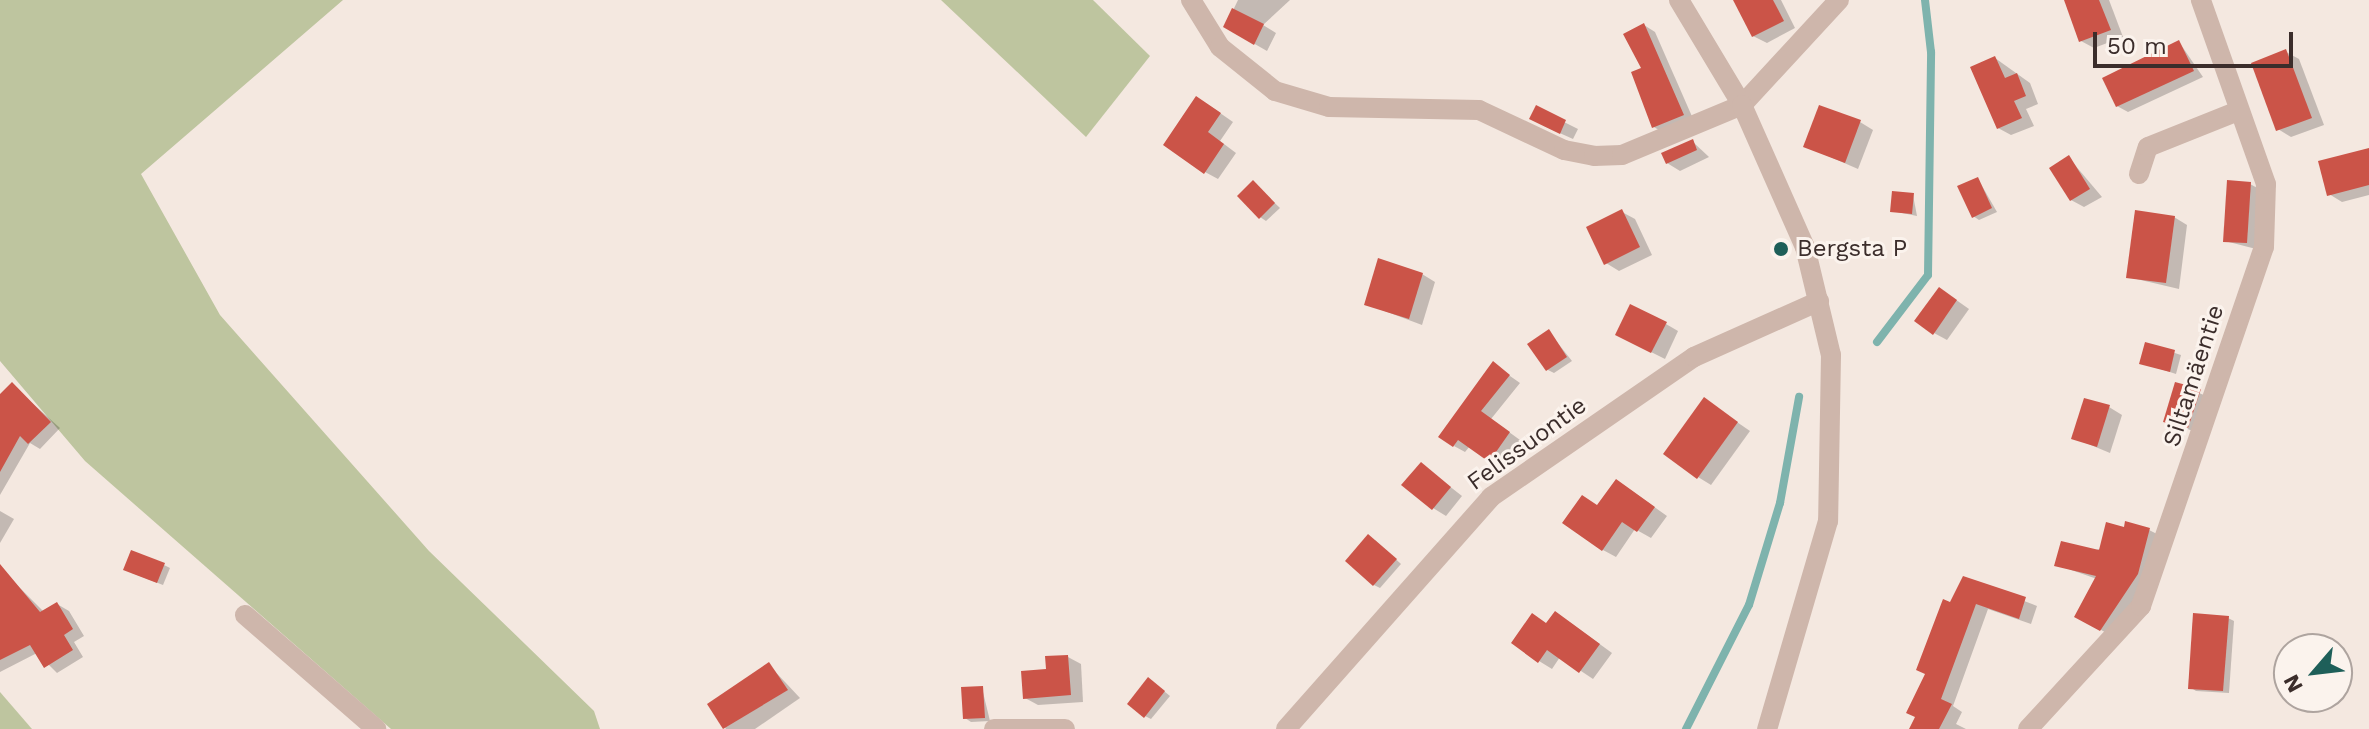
<!DOCTYPE html>
<meta charset="utf-8">
<style>
body{margin:0}
#map{position:relative;width:2369px;height:729px;overflow:hidden;background:#f4e8e0;font-family:"Work Sans",sans-serif}
div>[style]{position:absolute}
.green>*{inset:0;background:#bec59f}
.shadow>*{inset:0;background:#0003}
.stream>*{height:8px;margin:-4px;padding:0 4px;transform-origin:4px;border-radius:4px;background:#7eb3ad}
.building>*{inset:0;background:#cb5448}
.minor>*{height:20px;margin:-10px;padding:0 10px;transform-origin:10px;border-radius:10px;background:#ceb6ab}
.tertiary>*{height:20px;margin:-10px;padding:0 10px;transform-origin:10px;border-radius:10px;background:#ceb6ab}
.dots>*{width:22px;height:22px;translate:-50% -50%;box-sizing:border-box;border:4px solid #fbf3ed;border-radius:50%}
span{translate:-50% -50%;white-space:nowrap;text-align:center;line-height:1.15;-webkit-text-stroke:6px #fbf3ed;paint-order:stroke}
.poi-label{font-size:24px;color:#3b2d2b}
.left{translate:0 -50%;text-align:left}
.street-label{font-size:24px;color:#3b2d2b}
.north{position:absolute;left:2273px;top:633px;width:80px;height:80px;box-sizing:border-box;background:#fbf3ed;border:2px solid #aea49f;border-radius:50%;rotate:242deg;font-size:22px;font-weight:700;line-height:32px;text-align:center;color:#3b2d2b}
.north::after{content:'';display:block;margin:auto;width:28px;height:36px;background:#1e5f59;clip-path:polygon(50% 0,100% 100%,50% 72%,0 100%)}
.scale{position:absolute;left:2093px;top:32px;width:200px;height:36px;box-sizing:border-box;border:4px solid #3b2d2b;border-top:0;padding-left:10px;font-size:24px;line-height:28px;white-space:nowrap;color:#3b2d2b;-webkit-text-stroke:6px #fbf3ed;paint-order:stroke}
</style>
<div id="map">
<div class="green">
<i style="clip-path:polygon(0 0,343px 0,141px 174px,220px 315px,429px 551px,594px 711px,600px 729px,391px 729px,85px 461px,0 361px)"></i>
<i style="clip-path:polygon(941px 0,1093px 0,1150px 56px,1086px 137px)"></i>
<i style="clip-path:polygon(0 692px,32px 729px,0 729px)"></i>
</div>
<div class="shadow">
<i style="clip-path:polygon(1238px 0,1290px 0,1263px 25px,1276px 33px,1267px 51px,1225px 27px)"></i>
<i style="clip-path:polygon(1735px 0,1781px 0,1795px 28px,1767px 43px,1753px 36px)"></i>
<i style="clip-path:polygon(2066px 0,2109px 0,2123px 37px,2094px 48px,2081px 41px)"></i>
<i style="clip-path:polygon(1644px 25px,1655px 32px,1694px 121px,1665px 134px,1654px 127px)"></i>
<i style="clip-path:polygon(2179px 42px,2203px 77px,2128px 112px,2117px 106px)"></i>
<i style="clip-path:polygon(2286px 52px,2299px 59px,2324px 125px,2291px 137px,2278px 129px)"></i>
<i style="clip-path:polygon(1995px 58px,2030px 83px,2038px 104px,2026px 109px,2034px 126px,2011px 135px,1998px 128px)"></i>
<i style="clip-path:polygon(1210px 106px,1233px 122px,1220px 141px,1236px 153px,1218px 179px,1205px 172px)"></i>
<i style="clip-path:polygon(1536px 108px,1578px 129px,1573px 139px,1544px 126px)"></i>
<i style="clip-path:polygon(1860px 122px,1873px 130px,1858px 169px,1805px 146px)"></i>
<i style="clip-path:polygon(1693px 142px,1709px 157px,1680px 171px,1667px 163px)"></i>
<i style="clip-path:polygon(2369px 150px,2369px 195px,2342px 202px,2329px 194px)"></i>
<i style="clip-path:polygon(2069px 158px,2102px 197px,2084px 207px,2071px 200px)"></i>
<i style="clip-path:polygon(1978px 179px,1997px 212px,1979px 220px,1973px 216px)"></i>
<i style="clip-path:polygon(1254px 183px,1280px 208px,1266px 221px,1260px 217px)"></i>
<i style="clip-path:polygon(2250px 184px,2263px 191px,2260px 250px,2225px 241px)"></i>
<i style="clip-path:polygon(1913px 195px,1917px 216px,1892px 211px)"></i>
<i style="clip-path:polygon(1622px 212px,1635px 219px,1652px 255px,1619px 271px,1606px 263px)"></i>
<i style="clip-path:polygon(2174px 217px,2187px 225px,2179px 289px,2128px 277px)"></i>
<i style="clip-path:polygon(1422px 274px,1435px 282px,1422px 325px,1366px 304px)"></i>
<i style="clip-path:polygon(1952px 297px,1969px 309px,1947px 340px,1934px 333px)"></i>
<i style="clip-path:polygon(1666px 324px,1678px 331px,1665px 359px,1631px 342px)"></i>
<i style="clip-path:polygon(1549px 332px,1572px 361px,1554px 373px,1548px 370px)"></i>
<i style="clip-path:polygon(2147px 344px,2181px 355px,2176px 374px,2142px 363px)"></i>
<i style="clip-path:polygon(1493px 364px,1520px 383px,1491px 419px,1520px 440px,1501px 467px,1470px 446px,1465px 452px,1454px 446px)"></i>
<i style="clip-path:polygon(2176px 384px,2214px 399px,2201px 434px,2166px 421px)"></i>
<i style="clip-path:polygon(12px 385px,60px 428px,40px 449px,30px 443px,0 495px,0 397px)"></i>
<i style="clip-path:polygon(1705px 400px,1750px 431px,1711px 485px,1698px 477px)"></i>
<i style="clip-path:polygon(2109px 407px,2122px 415px,2110px 453px,2074px 438px)"></i>
<i style="clip-path:polygon(1421px 464px,1462px 496px,1446px 516px,1433px 508px)"></i>
<i style="clip-path:polygon(1629px 489px,1667px 516px,1651px 538px,1635px 529px,1616px 557px,1603px 550px,1598px 507px)"></i>
<i style="clip-path:polygon(0 511px,14px 519px,0 543px)"></i>
<i style="clip-path:polygon(2149px 530px,2161px 536px,2149px 580px,2112px 636px,2076px 616px,2097px 579px,2057px 565px)"></i>
<i style="clip-path:polygon(1375px 540px,1401px 564px,1380px 588px,1374px 585px)"></i>
<i style="clip-path:polygon(164px 565px,170px 568px,163px 585px,132px 573px)"></i>
<i style="clip-path:polygon(8px 576px,44px 612px,57px 604px,69px 611px,84px 636px,74px 642px,83px 657px,57px 673px,37px 653px,0 672px,0 582px)"></i>
<i style="clip-path:polygon(1964px 578px,2037px 606px,2031px 624px,1988px 609px,1953px 706px,1962px 712px,1956px 724px,1966px 729px,1925px 729px,1927px 674px)"></i>
<i style="clip-path:polygon(2228px 618px,2234px 621px,2229px 693px,2196px 691px,2190px 687px)"></i>
<i style="clip-path:polygon(1568px 621px,1612px 653px,1593px 679px,1560px 657px,1552px 669px,1539px 661px,1547px 624px)"></i>
<i style="clip-path:polygon(1068px 657px,1081px 664px,1083px 702px,1038px 705px,1025px 698px)"></i>
<i style="clip-path:polygon(769px 665px,800px 698px,755px 729px,726px 729px,710px 705px)"></i>
<i style="clip-path:polygon(1154px 683px,1170px 696px,1151px 719px,1145px 716px)"></i>
<i style="clip-path:polygon(982px 688px,990px 721px,971px 722px,965px 718px)"></i>
</div>
<div class="stream">
<i style="left:1877px;top:342px;width:84px;rotate:-52.7deg"></i>
<i style="left:1928px;top:275px;width:223px;rotate:-89.2deg"></i>
<i style="left:1931px;top:52px;width:52px;rotate:-96.6deg"></i>
<i style="left:1686px;top:729px;width:139px;rotate:-63.1deg"></i>
<i style="left:1749px;top:605px;width:107px;rotate:-73.1deg"></i>
<i style="left:1780px;top:503px;width:108px;rotate:-79.8deg"></i>
</div>
<div class="building">
<i style="clip-path:polygon(1733px 0,1773px 0,1784px 21px,1752px 37px)"></i>
<i style="clip-path:polygon(2064px 0,2099px 0,2111px 30px,2079px 42px)"></i>
<i style="clip-path:polygon(1232px 8px,1264px 24px,1254px 45px,1223px 27px)"></i>
<i style="clip-path:polygon(1644px 23px,1684px 115px,1652px 128px,1631px 72px,1641px 68px,1623px 34px)"></i>
<i style="clip-path:polygon(2179px 40px,2194px 71px,2116px 107px,2102px 78px)"></i>
<i style="clip-path:polygon(2286px 49px,2312px 118px,2276px 131px,2251px 63px)"></i>
<i style="clip-path:polygon(1995px 56px,2005px 78px,2017px 73px,2026px 96px,2014px 101px,2022px 118px,1997px 129px,1970px 67px)"></i>
<i style="clip-path:polygon(1196px 96px,1221px 113px,1208px 132px,1224px 144px,1204px 174px,1163px 145px)"></i>
<i style="clip-path:polygon(1536px 105px,1566px 120px,1560px 134px,1529px 119px)"></i>
<i style="clip-path:polygon(1819px 105px,1861px 120px,1845px 163px,1803px 147px)"></i>
<i style="clip-path:polygon(1693px 139px,1697px 150px,1666px 164px,1661px 153px)"></i>
<i style="clip-path:polygon(2369px 148px,2369px 185px,2327px 196px,2318px 161px)"></i>
<i style="clip-path:polygon(2069px 155px,2090px 189px,2070px 201px,2049px 168px)"></i>
<i style="clip-path:polygon(1978px 177px,1992px 208px,1972px 218px,1957px 186px)"></i>
<i style="clip-path:polygon(1253px 180px,1275px 203px,1259px 219px,1237px 196px)"></i>
<i style="clip-path:polygon(2227px 180px,2251px 182px,2247px 243px,2223px 242px)"></i>
<i style="clip-path:polygon(1892px 191px,1914px 193px,1912px 214px,1890px 212px)"></i>
<i style="clip-path:polygon(1622px 209px,1640px 247px,1604px 265px,1586px 227px)"></i>
<i style="clip-path:polygon(2135px 210px,2175px 216px,2166px 283px,2126px 278px)"></i>
<i style="clip-path:polygon(1378px 258px,1423px 273px,1409px 319px,1364px 305px)"></i>
<i style="clip-path:polygon(1939px 287px,1957px 300px,1933px 335px,1914px 321px)"></i>
<i style="clip-path:polygon(1630px 304px,1667px 322px,1651px 353px,1615px 335px)"></i>
<i style="clip-path:polygon(1549px 329px,1567px 357px,1546px 371px,1527px 344px)"></i>
<i style="clip-path:polygon(2145px 342px,2175px 350px,2170px 372px,2139px 364px)"></i>
<i style="clip-path:polygon(1493px 361px,1510px 375px,1481px 411px,1510px 432px,1489px 462px,1458px 440px,1453px 447px,1438px 437px)"></i>
<i style="clip-path:polygon(12px 382px,51px 422px,28px 444px,20px 436px,0 472px,0 394px)"></i>
<i style="clip-path:polygon(2175px 382px,2201px 389px,2188px 428px,2163px 422px)"></i>
<i style="clip-path:polygon(1704px 397px,1738px 422px,1697px 479px,1663px 454px)"></i>
<i style="clip-path:polygon(2084px 398px,2110px 405px,2097px 447px,2071px 439px)"></i>
<i style="clip-path:polygon(1421px 462px,1451px 487px,1432px 510px,1401px 485px)"></i>
<i style="clip-path:polygon(1616px 479px,1655px 507px,1637px 532px,1622px 522px,1602px 551px,1562px 523px,1582px 495px,1597px 505px)"></i>
<i style="clip-path:polygon(2125px 521px,2150px 528px,2138px 574px,2100px 631px,2074px 617px,2096px 576px,2054px 566px,2061px 541px,2099px 550px,2106px 522px,2124px 527px)"></i>
<i style="clip-path:polygon(1368px 534px,1397px 559px,1373px 586px,1345px 561px)"></i>
<i style="clip-path:polygon(131px 550px,165px 563px,157px 583px,123px 570px)"></i>
<i style="clip-path:polygon(0 564px,40px 612px,57px 602px,73px 629px,64px 635px,73px 650px,44px 668px,30px 645px,0 660px)"></i>
<i style="clip-path:polygon(1963px 576px,2026px 597px,2019px 619px,1976px 604px,1941px 699px,1952px 704px,1939px 729px,1909px 729px,1915px 717px,1906px 713px,1925px 674px,1916px 670px,1943px 599px,1950px 602px)"></i>
<i style="clip-path:polygon(1555px 611px,1600px 644px,1579px 673px,1547px 650px,1538px 663px,1511px 643px,1532px 613px,1546px 623px)"></i>
<i style="clip-path:polygon(2193px 613px,2229px 616px,2223px 691px,2188px 689px)"></i>
<i style="clip-path:polygon(1068px 655px,1071px 695px,1023px 699px,1021px 671px,1046px 669px,1045px 656px)"></i>
<i style="clip-path:polygon(769px 662px,788px 690px,723px 729px,707px 704px)"></i>
<i style="clip-path:polygon(1148px 677px,1165px 691px,1144px 718px,1127px 704px)"></i>
<i style="clip-path:polygon(983px 686px,985px 718px,963px 719px,961px 687px)"></i>
</div>
<div class="minor">
<i style="left:1191px;top:0;width:55px;rotate:58.3deg"></i>
<i style="left:1220px;top:47px;width:70px;rotate:38.7deg"></i>
<i style="left:1275px;top:91px;width:56px;rotate:16.5deg"></i>
<i style="left:1329px;top:107px;width:150px;rotate:1.1deg"></i>
<i style="left:1479px;top:110px;width:94px;rotate:25.2deg"></i>
<i style="left:1564px;top:150px;width:31px;rotate:11deg"></i>
<i style="left:1594px;top:156px;width:28px;rotate:-2deg"></i>
<i style="left:1622px;top:155px;width:130px;rotate:-22.6deg"></i>
<i style="left:1742px;top:105px;width:143px;rotate:-47.3deg"></i>
<i style="left:2139px;top:174px;width:28px;rotate:-72deg"></i>
<i style="left:2148px;top:147px;width:97px;rotate:-21.8deg"></i>
<i style="left:245px;top:615px;width:174px;rotate:41deg"></i>
<i style="left:994px;top:729px;width:71px"></i>
<i style="left:1286px;top:729px;width:310px;rotate:-48.5deg"></i>
<i style="left:1491px;top:497px;width:247px;rotate:-34.6deg"></i>
<i style="left:1694px;top:357px;width:137px;rotate:-24.1deg"></i>
<i style="left:2028px;top:729px;width:167px;rotate:-47.4deg"></i>
<i style="left:2141px;top:606px;width:379px;rotate:-71.1deg"></i>
<i style="left:2264px;top:247px;width:63px;rotate:-88.2deg"></i>
<i style="left:2266px;top:184px;width:195px;rotate:-109.5deg"></i>
</div>
<div class="tertiary">
<i style="left:1679px;top:0;width:122px;rotate:59deg"></i>
<i style="left:1742px;top:105px;width:155px;rotate:66.1deg"></i>
<i style="left:1805px;top:247px;width:111px;rotate:76.5deg"></i>
<i style="left:1831px;top:355px;width:166px;rotate:91deg"></i>
<i style="left:1828px;top:521px;width:217px;rotate:106.3deg"></i>
</div>
<div class="dots">
<i style="left:1781px;top:249px;background:#1e5f59"></i>
</div>
<div class="poi-label">
<span class="left" style="left:1797px;top:249px">Bergsta P</span>
</div>
<div class="street-label">
<span style="left:2194px;top:376px;rotate:-72deg">Siltamäentie</span>
<span style="left:1527px;top:444px;rotate:-36deg">Felissuontie</span>
</div>
<div class="north">N</div>
<div class="scale">50 m</div>
</div>
